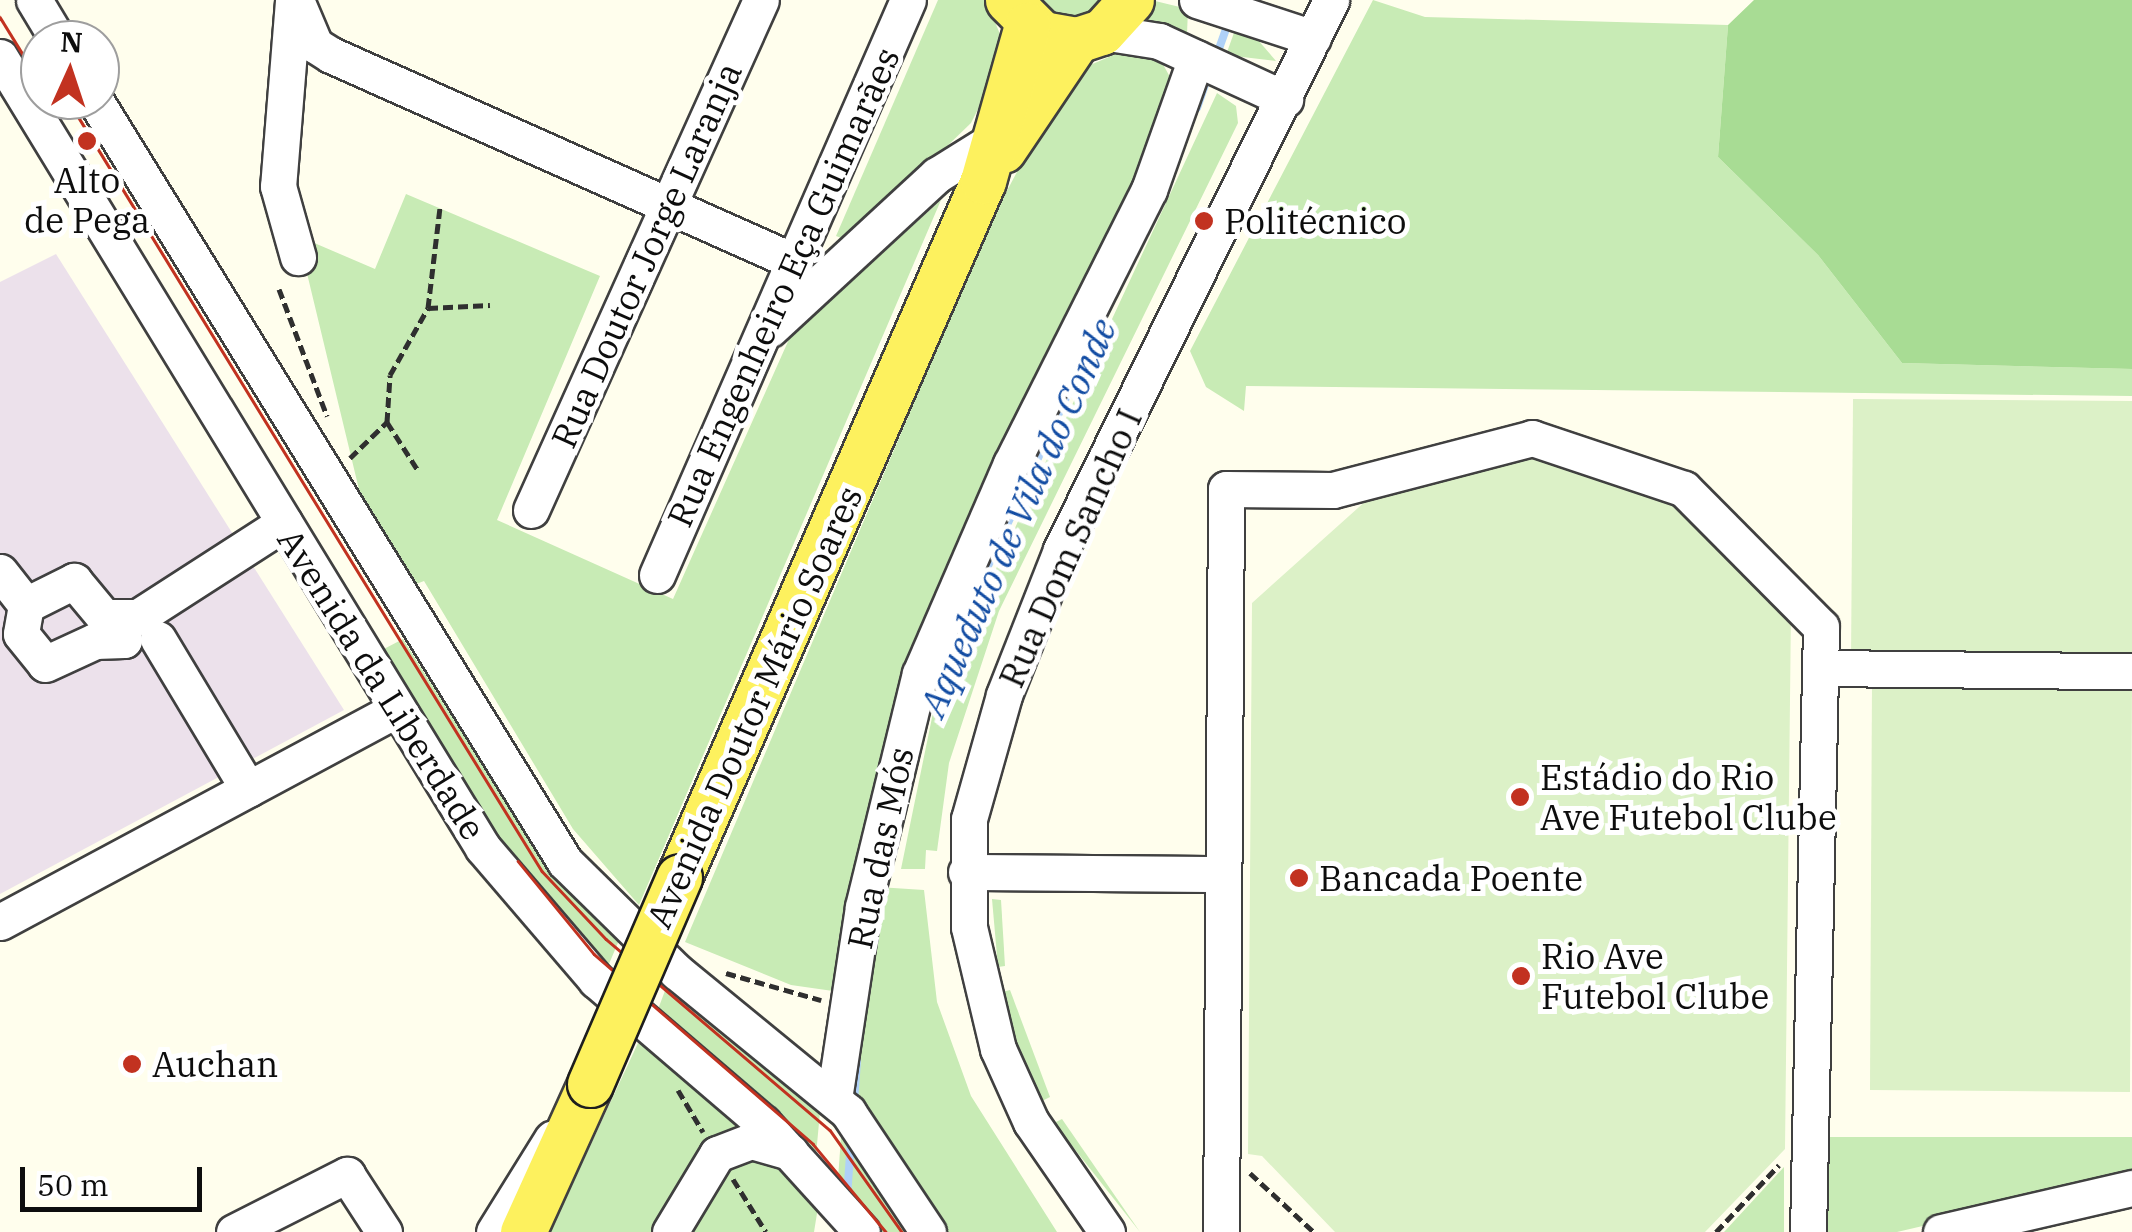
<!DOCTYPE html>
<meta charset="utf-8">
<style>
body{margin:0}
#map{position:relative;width:2132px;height:1232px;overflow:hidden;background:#fffeed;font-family:"IBM Plex Serif",serif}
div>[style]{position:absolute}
.industrial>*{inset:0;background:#ece1eb}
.green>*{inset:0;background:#c8ebb5}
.forest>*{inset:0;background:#a8dc94}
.pitch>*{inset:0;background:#dcf1c7}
.stream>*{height:8px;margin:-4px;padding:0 4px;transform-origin:4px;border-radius:4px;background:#afd1f8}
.path>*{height:5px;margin-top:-2.5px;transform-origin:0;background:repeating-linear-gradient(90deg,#2f2f2f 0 10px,transparent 0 15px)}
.roads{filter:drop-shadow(2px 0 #404040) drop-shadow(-2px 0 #404040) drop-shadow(0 2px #404040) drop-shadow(0 -2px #404040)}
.minor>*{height:35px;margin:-17.5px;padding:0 17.5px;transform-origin:17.5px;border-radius:17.5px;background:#fff}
.major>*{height:45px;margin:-22.5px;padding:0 22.5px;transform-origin:22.5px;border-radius:22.5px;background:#fdf15e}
.tram>*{height:2.5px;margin:-1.25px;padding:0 1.25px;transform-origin:1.25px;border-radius:1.25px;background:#c23220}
.bridges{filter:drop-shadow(2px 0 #1e1e1e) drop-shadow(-2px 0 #1e1e1e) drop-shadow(0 2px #1e1e1e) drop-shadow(0 -2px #1e1e1e)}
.major-bridge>*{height:45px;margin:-22.5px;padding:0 22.5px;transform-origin:22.5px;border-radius:22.5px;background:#fdf15e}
.dots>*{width:28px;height:28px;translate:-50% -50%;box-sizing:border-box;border:5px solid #fff;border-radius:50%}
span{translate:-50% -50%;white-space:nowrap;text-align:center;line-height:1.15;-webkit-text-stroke:10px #fff;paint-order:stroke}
.poi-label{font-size:35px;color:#0d0d0d}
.left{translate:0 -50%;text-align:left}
.street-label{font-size:35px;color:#0d0d0d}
.water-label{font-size:38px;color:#124ca3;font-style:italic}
.north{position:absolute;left:20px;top:20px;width:100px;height:100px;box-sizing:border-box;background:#fff;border:2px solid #9e9e9e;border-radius:50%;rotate:3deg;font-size:28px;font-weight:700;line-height:40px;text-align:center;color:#0d0d0d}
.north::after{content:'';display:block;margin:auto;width:35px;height:45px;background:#c23220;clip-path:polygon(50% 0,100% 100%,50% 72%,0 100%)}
.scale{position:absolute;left:20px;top:1167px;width:182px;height:45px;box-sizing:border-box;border:5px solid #0d0d0d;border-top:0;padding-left:12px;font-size:30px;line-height:35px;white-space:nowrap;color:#0d0d0d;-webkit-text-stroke:8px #fff;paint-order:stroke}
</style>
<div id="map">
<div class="industrial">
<i style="clip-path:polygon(56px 254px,344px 710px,0 894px,0 282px)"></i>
</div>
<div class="green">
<i style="clip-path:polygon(938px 0,986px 0,1004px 44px,1002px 62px,971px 123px,849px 241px,836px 236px)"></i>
<i style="clip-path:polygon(1025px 0,1119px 0,1078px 28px)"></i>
<i style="clip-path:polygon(1151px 0,1188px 9px,1187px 34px,1137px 27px)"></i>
<i style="clip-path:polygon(1373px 0,1425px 17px,1728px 25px,1718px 157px,1818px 255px,1902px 363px,2132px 369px,2132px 396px,1246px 386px,1244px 411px,1206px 387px,1190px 351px)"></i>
<i style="clip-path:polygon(1235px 30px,1251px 32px,1276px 61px,1226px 55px)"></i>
<i style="clip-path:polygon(1123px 51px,1160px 59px,1175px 86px,1143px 182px,999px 464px,840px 992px,791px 985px,685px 942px,992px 219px,1069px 74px)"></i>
<i style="clip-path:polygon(1217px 93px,1236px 106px,1238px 123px,999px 611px,949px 763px,937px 851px,926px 850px,925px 869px,901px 869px,936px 698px)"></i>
<i style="clip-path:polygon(406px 194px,600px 276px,497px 520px,673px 599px,790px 337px,941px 200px,639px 905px,573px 829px,424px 581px,411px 586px,362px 502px,298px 236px,375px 269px)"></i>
<i style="clip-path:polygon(403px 639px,519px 823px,620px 938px,606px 971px,514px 866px,382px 650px)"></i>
<i style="clip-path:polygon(878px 887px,924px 890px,937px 1002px,971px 1096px,1057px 1232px,938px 1232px,847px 1095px)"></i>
<i style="clip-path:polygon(992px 899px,1001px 900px,1005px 966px,998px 967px)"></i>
<i style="clip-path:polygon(669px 980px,820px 1112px,816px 1155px,654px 1020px)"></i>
<i style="clip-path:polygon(1010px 990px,1050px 1097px,1042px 1101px,1017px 1043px,1002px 992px)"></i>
<i style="clip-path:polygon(638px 1043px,674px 1059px,759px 1131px,654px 1232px,550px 1232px)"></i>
<i style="clip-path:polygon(1062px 1119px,1140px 1232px,1054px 1123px)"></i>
<i style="clip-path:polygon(841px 1137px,880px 1185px,910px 1232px,879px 1232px,838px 1179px)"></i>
<i style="clip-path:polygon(1828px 1137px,2132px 1137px,2132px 1177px,1897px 1232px,1824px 1232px)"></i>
<i style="clip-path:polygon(769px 1153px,819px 1201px,814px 1232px,684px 1232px,732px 1154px)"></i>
<i style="clip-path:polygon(1784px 1167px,1784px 1232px,1724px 1232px)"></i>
</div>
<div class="forest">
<i style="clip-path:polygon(1754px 0,2132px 0,2132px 369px,1902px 363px,1818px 255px,1718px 157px,1728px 25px)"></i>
</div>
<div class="pitch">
<i style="clip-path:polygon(1853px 399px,2132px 401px,2132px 664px,1851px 662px)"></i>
<i style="clip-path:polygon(1532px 447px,1674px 492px,1791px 611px,1785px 1149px,1705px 1232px,1335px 1232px,1262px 1156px,1248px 1154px,1252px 603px,1378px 490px)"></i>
<i style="clip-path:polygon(1872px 678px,2132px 679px,2130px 1092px,1870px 1090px)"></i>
</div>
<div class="stream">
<i style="left:1216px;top:57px;width:41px;rotate:-70.3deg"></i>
<i style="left:1197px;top:108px;width:36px;rotate:-71deg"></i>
<i style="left:962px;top:622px;width:311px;rotate:-65.1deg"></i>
<i style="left:854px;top:1102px;width:41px;rotate:-85.8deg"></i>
<i style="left:847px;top:1197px;width:56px;rotate:-85.9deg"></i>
</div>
<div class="path">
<i style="left:279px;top:289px;width:136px;rotate:69.3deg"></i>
<i style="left:428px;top:308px;width:62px;rotate:-2.8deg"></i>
<i style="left:387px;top:422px;width:59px;rotate:57.4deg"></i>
<i style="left:350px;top:458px;width:52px;rotate:-44.2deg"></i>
<i style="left:387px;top:422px;width:47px;rotate:-86.3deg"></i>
<i style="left:390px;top:375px;width:77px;rotate:-60.4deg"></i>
<i style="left:428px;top:308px;width:101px;rotate:-83.2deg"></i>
<i style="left:726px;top:973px;width:99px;rotate:15.9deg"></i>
<i style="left:678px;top:1090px;width:49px;rotate:59.2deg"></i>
<i style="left:1250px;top:1173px;width:87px;rotate:42.7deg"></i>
<i style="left:733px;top:1179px;width:62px;rotate:58.1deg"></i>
<i style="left:1716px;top:1232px;width:92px;rotate:-46.8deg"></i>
</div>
<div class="roads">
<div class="minor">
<i style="left:34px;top:0;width:47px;rotate:59deg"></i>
<i style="left:296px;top:0;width:49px;rotate:67.1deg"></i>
<i style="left:315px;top:45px;width:19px;rotate:32deg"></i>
<i style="left:331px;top:55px;width:508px;rotate:24.04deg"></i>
<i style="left:1197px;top:0;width:122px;rotate:18.1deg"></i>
<i style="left:293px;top:1px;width:186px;rotate:94.6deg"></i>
<i style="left:278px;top:186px;width:74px;rotate:74.3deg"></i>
<i style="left:1102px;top:32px;width:58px;rotate:9deg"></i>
<i style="left:1159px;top:41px;width:139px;rotate:24.7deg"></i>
<i style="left:0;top:57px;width:927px;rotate:58.59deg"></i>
<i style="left:483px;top:848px;width:174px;rotate:49.4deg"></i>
<i style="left:596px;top:980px;width:220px;rotate:40.6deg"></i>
<i style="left:763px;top:1123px;width:147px;rotate:47.8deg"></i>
<i style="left:95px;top:100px;width:895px;rotate:58.33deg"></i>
<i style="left:565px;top:862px;width:157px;rotate:44.5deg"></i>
<i style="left:677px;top:972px;width:221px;rotate:39.3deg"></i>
<i style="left:848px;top:1112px;width:144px;rotate:56.3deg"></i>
<i style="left:770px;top:329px;width:227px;rotate:-42.7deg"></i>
<i style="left:937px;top:175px;width:66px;rotate:-32deg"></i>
<i style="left:531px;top:510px;width:559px;rotate:-65.73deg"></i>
<i style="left:0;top:572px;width:42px;rotate:51.8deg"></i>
<i style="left:26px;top:605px;width:54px;rotate:-26.6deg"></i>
<i style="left:74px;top:581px;width:47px;rotate:50.2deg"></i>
<i style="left:104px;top:617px;width:34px"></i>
<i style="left:138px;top:617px;width:174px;rotate:-32.8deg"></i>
<i style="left:657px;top:575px;width:627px;rotate:-66.42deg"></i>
<i style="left:26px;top:605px;width:29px;rotate:100deg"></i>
<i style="left:21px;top:634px;width:38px;rotate:51deg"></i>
<i style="left:45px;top:664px;width:55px;rotate:-24.7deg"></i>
<i style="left:95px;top:641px;width:29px;rotate:-2deg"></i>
<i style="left:124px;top:640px;width:18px;rotate:-96deg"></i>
<i style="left:158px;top:639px;width:175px;rotate:59deg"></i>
<i style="left:1820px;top:668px;width:312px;rotate:0.6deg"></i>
<i style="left:966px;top:872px;width:253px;rotate:0.5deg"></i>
<i style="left:0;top:922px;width:451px;rotate:-28.2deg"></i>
<i style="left:834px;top:1099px;width:194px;rotate:-81.4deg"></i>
<i style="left:863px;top:907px;width:240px;rotate:-76.3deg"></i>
<i style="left:920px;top:674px;width:229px;rotate:-66.6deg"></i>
<i style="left:1011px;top:464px;width:307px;rotate:-63.3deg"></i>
<i style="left:1149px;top:190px;width:140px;rotate:-70.4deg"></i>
<i style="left:234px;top:1232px;width:127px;rotate:-26.8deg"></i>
<i style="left:347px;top:1175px;width:68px;rotate:57deg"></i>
<i style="left:494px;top:1232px;width:110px;rotate:-58.1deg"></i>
<i style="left:670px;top:1232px;width:91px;rotate:-58.9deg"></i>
<i style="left:717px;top:1154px;width:36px;rotate:-21deg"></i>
<i style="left:751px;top:1141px;width:41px;rotate:15.8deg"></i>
<i style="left:1107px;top:1232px;width:134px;rotate:-124.6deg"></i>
<i style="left:1031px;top:1122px;width:80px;rotate:-114.3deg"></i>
<i style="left:998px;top:1049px;width:125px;rotate:-103.4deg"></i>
<i style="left:969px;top:927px;width:108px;rotate:-90deg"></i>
<i style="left:969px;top:819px;width:129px;rotate:-74.2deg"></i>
<i style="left:1004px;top:695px;width:156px;rotate:-68.5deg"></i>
<i style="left:1061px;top:550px;width:613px;rotate:-63.85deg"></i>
<i style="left:1221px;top:1232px;width:743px;rotate:-89.61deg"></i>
<i style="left:1226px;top:489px;width:107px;rotate:0.5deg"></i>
<i style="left:1333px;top:490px;width:206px;rotate:-14.6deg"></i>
<i style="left:1532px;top:438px;width:160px;rotate:18.5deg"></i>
<i style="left:1684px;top:489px;width:194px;rotate:45.2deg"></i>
<i style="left:1821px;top:627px;width:605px;rotate:91.23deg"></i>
<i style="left:1941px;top:1232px;width:196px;rotate:-13deg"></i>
</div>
<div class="major">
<i style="left:1008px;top:0;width:48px;rotate:45deg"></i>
<i style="left:1042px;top:34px;width:36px;rotate:10deg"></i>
<i style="left:1077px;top:40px;width:26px;rotate:-18deg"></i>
<i style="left:1102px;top:32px;width:43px;rotate:-47.8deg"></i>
<i style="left:1003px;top:150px;width:133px;rotate:-56.1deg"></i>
<i style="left:679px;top:877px;width:759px;rotate:-66.41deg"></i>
<i style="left:983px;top:181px;width:162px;rotate:-74.2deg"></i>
<i style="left:523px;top:1232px;width:162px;rotate:-65.6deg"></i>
</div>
</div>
<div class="tram">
<i style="left:0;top:17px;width:76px;rotate:58.4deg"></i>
<i style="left:68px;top:100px;width:905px;rotate:58.42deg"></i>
<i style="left:542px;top:871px;width:93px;rotate:46.7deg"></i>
<i style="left:606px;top:939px;width:294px;rotate:40.5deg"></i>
<i style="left:830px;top:1130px;width:125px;rotate:54.8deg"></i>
<i style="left:518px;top:861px;width:120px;rotate:50.7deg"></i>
<i style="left:594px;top:954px;width:290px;rotate:40.9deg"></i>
<i style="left:813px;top:1144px;width:114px;rotate:50.3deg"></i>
</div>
<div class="bridges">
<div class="major-bridge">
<i style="left:590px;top:1084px;width:225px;rotate:-66.7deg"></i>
</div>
</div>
<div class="dots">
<i style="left:87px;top:141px;background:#c23220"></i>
<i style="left:1204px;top:221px;background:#c23220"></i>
<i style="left:1520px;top:797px;background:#c23220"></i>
<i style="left:1299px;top:878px;background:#c23220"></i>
<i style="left:1521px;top:976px;background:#c23220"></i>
<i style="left:132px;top:1064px;background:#c23220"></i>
</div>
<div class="poi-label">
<span style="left:87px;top:200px">Alto<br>de Pega</span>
<span class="left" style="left:1224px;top:221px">Politécnico</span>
<span class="left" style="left:1540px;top:797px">Estádio do Rio<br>Ave Futebol Clube</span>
<span class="left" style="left:1319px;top:878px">Bancada Poente</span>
<span class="left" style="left:1541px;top:976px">Rio Ave<br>Futebol Clube</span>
<span class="left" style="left:152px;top:1064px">Auchan</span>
</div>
<div class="street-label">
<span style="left:646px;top:255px;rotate:-66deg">Rua Doutor Jorge Laranja</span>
<span style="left:783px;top:287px;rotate:-66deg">Rua Engenheiro Eça Guimarães</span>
<span style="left:1070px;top:548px;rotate:-66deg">Rua Dom Sancho I</span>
<span style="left:382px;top:684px;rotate:58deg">Avenida da Liberdade</span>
<span style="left:754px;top:707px;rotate:-66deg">Avenida Doutor Mário Soares</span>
<span style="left:880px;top:848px;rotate:-78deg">Rua das Mós</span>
</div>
<div class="water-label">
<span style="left:1017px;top:517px;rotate:-66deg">Aqueduto de Vila do Conde</span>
</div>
<div class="north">N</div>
<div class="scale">50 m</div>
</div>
